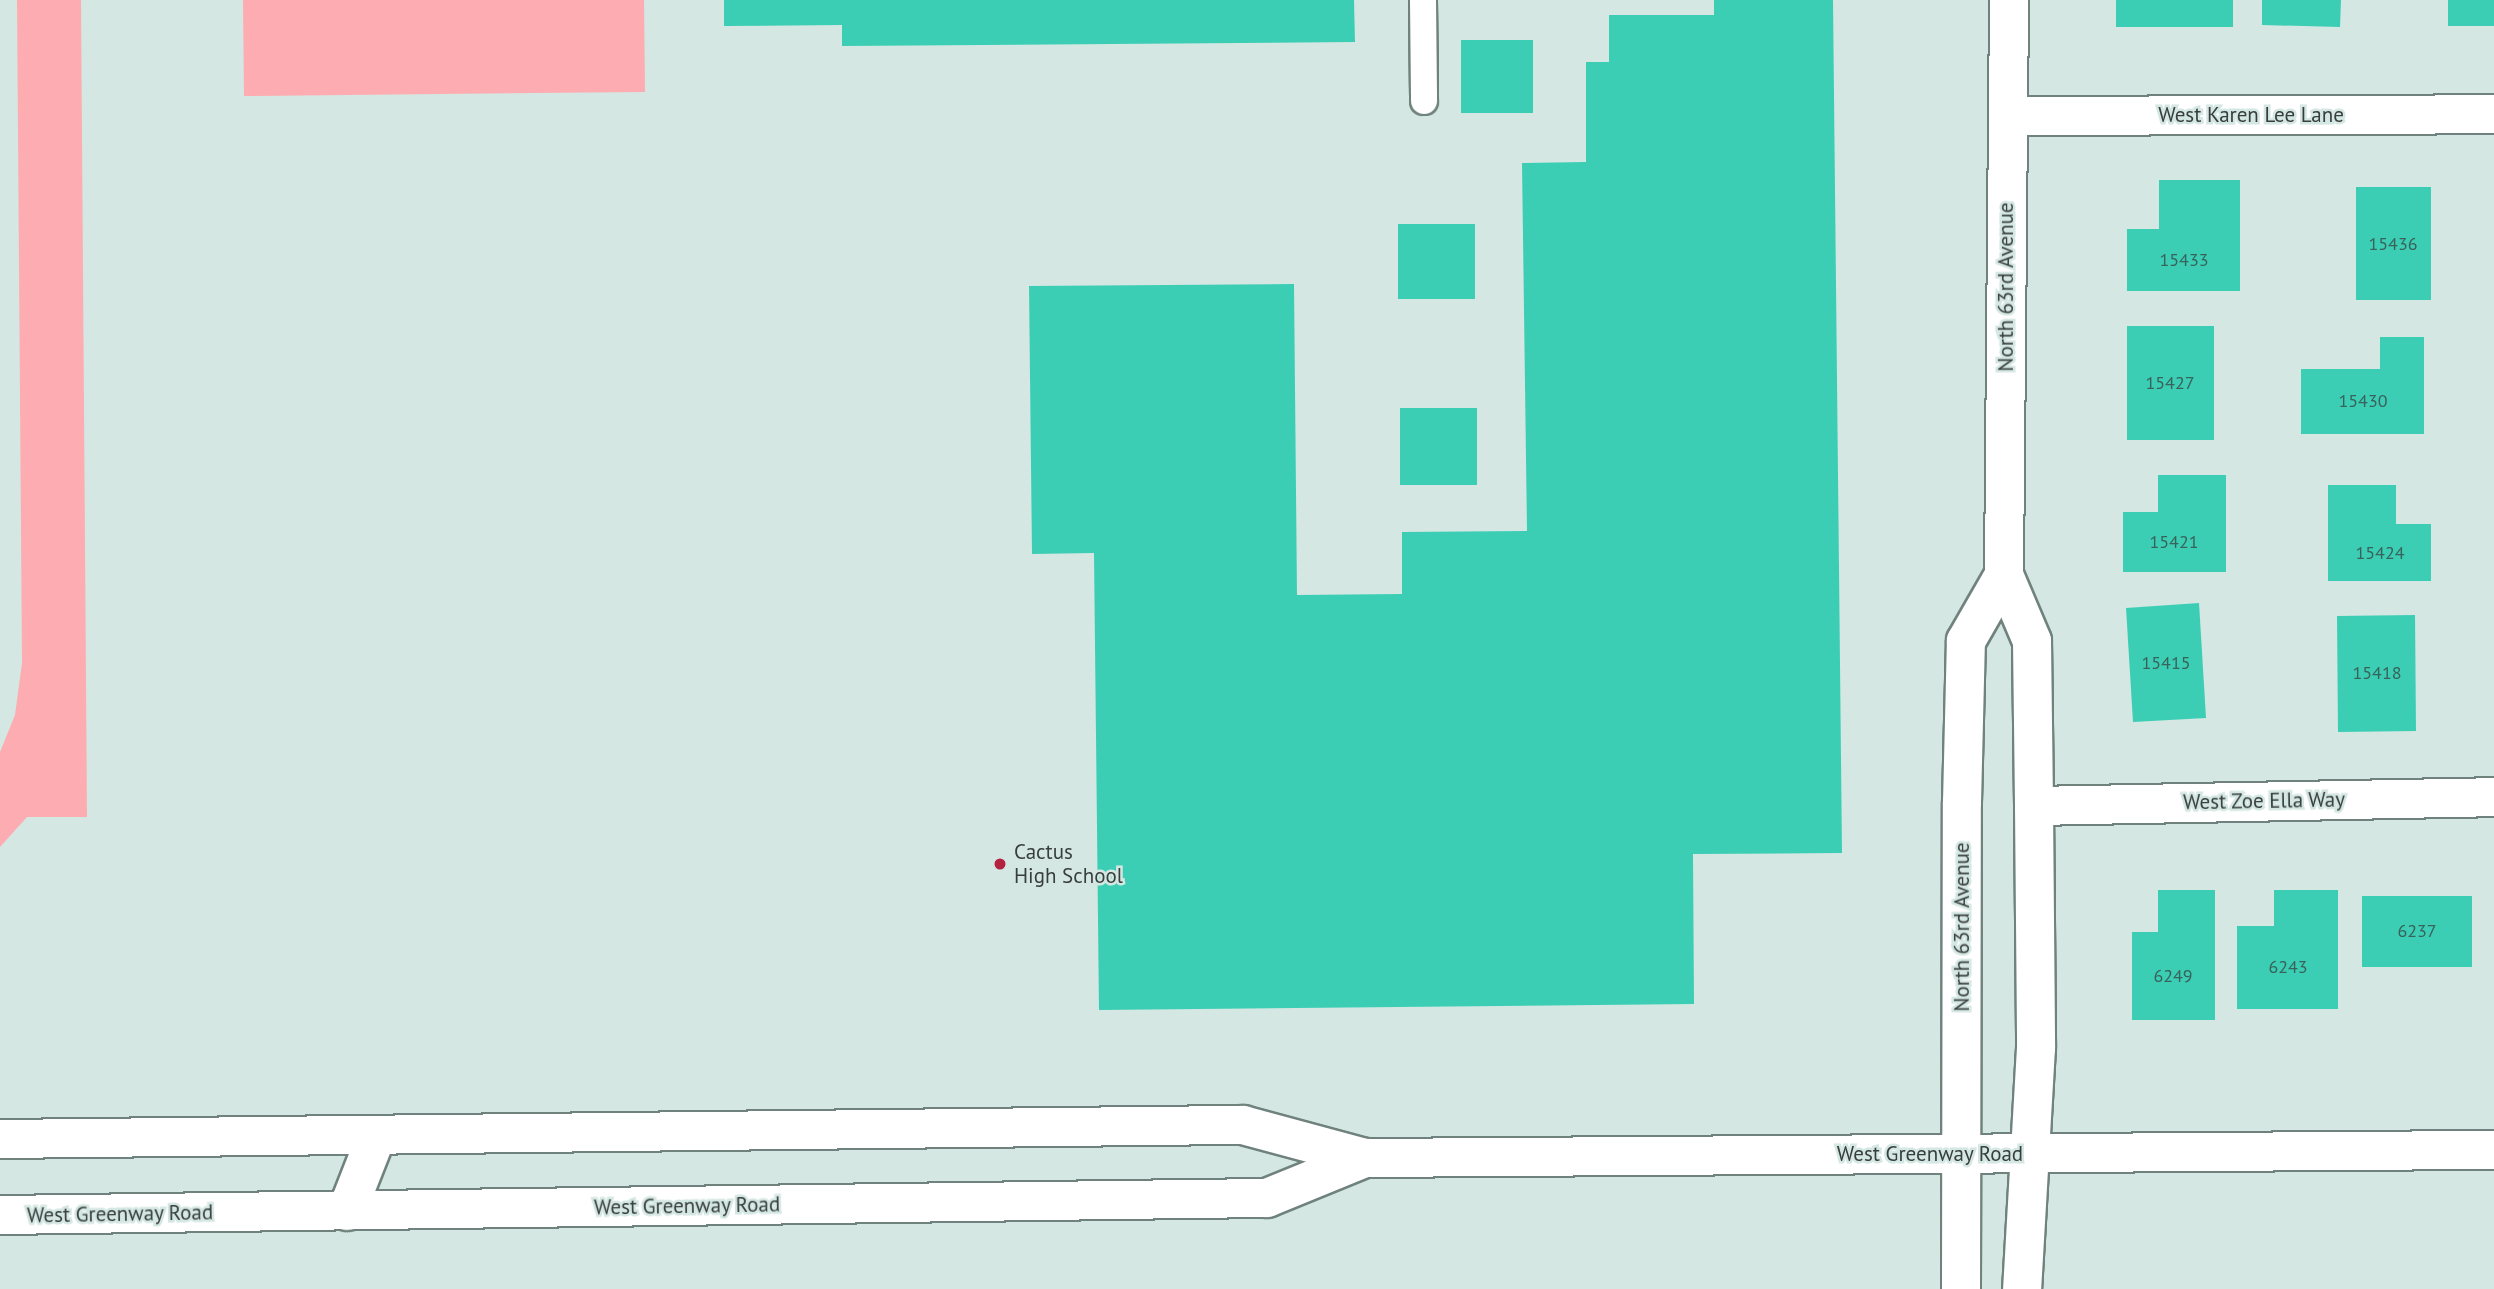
<!DOCTYPE html>
<style>
body{margin:0}
#map{position:relative;width:2494px;height:1289px;overflow:hidden;background:#d4e7e2;font-family:"PT Sans",sans-serif}
div>[style]{position:absolute}
.green>*{inset:0;background:#fdadb1}
.building>*{inset:0;background:#3bceb5}
.roads{filter:drop-shadow(2px 0 #70827d) drop-shadow(-2px 0 #70827d) drop-shadow(0 2px #70827d) drop-shadow(0 -2px #70827d)}
.lane>*{height:26px;margin:-13px;padding:0 13px;transform-origin:13px;border-radius:13px;background:#fff}
.street>*{height:38px;margin:-19px;padding:0 19px;transform-origin:19px;border-radius:19px;background:#fff}
.secondary>*{height:38px;margin:-19px;padding:0 19px;transform-origin:19px;border-radius:19px;background:#fff}
.dots>*{width:19px;height:19px;translate:-50% -50%;box-sizing:border-box;border:4px solid #d4e7e2;border-radius:50%}
span{translate:-50% -50%;white-space:nowrap;text-align:center;line-height:1.15;-webkit-text-stroke:5px #d4e7e2;paint-order:stroke}
.number-label{font-size:18px;color:#38625a}
.number-label span{-webkit-text-stroke-width:0}
.street-label{font-size:21px;color:#373e3c}
.poi-label{font-size:21px;color:#373e3c}
.left{translate:0 -50%;text-align:left}
</style>
<div id="map">
<div class="green">
<i style="clip-path:polygon(17px 0,81px 0,87px 817px,27px 817px,0 847px,0 752px,15px 715px,22px 663px)"></i>
<i style="clip-path:polygon(243px 0,644px 0,645px 92px,244px 96px)"></i>
</div>
<div class="building">
<i style="clip-path:polygon(724px 0,1354px 0,1355px 42px,842px 46px,842px 25px,724px 26px)"></i>
<i style="clip-path:polygon(1714px 0,1833px 0,1842px 853px,1693px 854px,1694px 1004px,1099px 1010px,1094px 553px,1032px 554px,1029px 286px,1294px 284px,1297px 595px,1402px 594px,1402px 532px,1527px 531px,1522px 163px,1586px 162px,1586px 62px,1609px 62px,1609px 15px,1714px 15px)"></i>
<i style="clip-path:polygon(2116px 0,2233px 0,2233px 27px,2116px 27px)"></i>
<i style="clip-path:polygon(2262px 0,2341px 0,2340px 27px,2262px 25px)"></i>
<i style="clip-path:polygon(2448px 0,2494px 0,2494px 26px,2448px 26px)"></i>
<i style="clip-path:polygon(1461px 40px,1533px 40px,1533px 113px,1461px 113px)"></i>
<i style="clip-path:polygon(2159px 180px,2240px 180px,2240px 291px,2127px 291px,2127px 229px,2159px 229px)"></i>
<i style="clip-path:polygon(2356px 187px,2431px 187px,2431px 300px,2356px 300px)"></i>
<i style="clip-path:polygon(1398px 224px,1475px 224px,1475px 299px,1398px 299px)"></i>
<i style="clip-path:polygon(2127px 326px,2214px 326px,2214px 440px,2127px 440px)"></i>
<i style="clip-path:polygon(2380px 337px,2424px 337px,2424px 434px,2301px 434px,2301px 369px,2380px 369px)"></i>
<i style="clip-path:polygon(1400px 408px,1477px 408px,1477px 485px,1400px 485px)"></i>
<i style="clip-path:polygon(2158px 475px,2226px 475px,2226px 572px,2123px 572px,2123px 512px,2158px 512px)"></i>
<i style="clip-path:polygon(2328px 485px,2396px 485px,2396px 524px,2431px 524px,2431px 581px,2328px 581px)"></i>
<i style="clip-path:polygon(2199px 603px,2206px 718px,2133px 722px,2126px 608px)"></i>
<i style="clip-path:polygon(2415px 615px,2416px 731px,2338px 732px,2337px 616px)"></i>
<i style="clip-path:polygon(2158px 890px,2215px 890px,2215px 1020px,2132px 1020px,2132px 932px,2158px 932px)"></i>
<i style="clip-path:polygon(2274px 890px,2338px 890px,2338px 1009px,2237px 1009px,2237px 926px,2274px 926px)"></i>
<i style="clip-path:polygon(2362px 896px,2472px 896px,2472px 967px,2362px 967px)"></i>
</div>
<div class="roads">
<div class="lane">
<i style="left:1423px;top:0;width:101px;rotate:89.4deg"></i>
</div>
<div class="street">
<i style="left:2008px;top:116px;width:486px;rotate:-0.2deg"></i>
<i style="left:2034px;top:806px;width:460px;rotate:-1.1deg"></i>
</div>
<div class="secondary">
<i style="left:2009px;top:0;width:575px;rotate:90.5deg"></i>
<i style="left:2004px;top:575px;width:72px;rotate:67deg"></i>
<i style="left:2032px;top:641px;width:165px;rotate:89.3deg"></i>
<i style="left:2034px;top:806px;width:242px;rotate:89.5deg"></i>
<i style="left:2036px;top:1048px;width:241px;rotate:93.3deg"></i>
<i style="left:0;top:1139px;width:1243px;rotate:-0.65deg"></i>
<i style="left:1243px;top:1125px;width:126px;rotate:15.1deg"></i>
<i style="left:1365px;top:1158px;width:1129px;rotate:-0.41deg"></i>
<i style="left:347px;top:1211px;width:79px;rotate:-68.6deg"></i>
<i style="left:0;top:1215px;width:1267px;rotate:-0.77deg"></i>
<i style="left:1267px;top:1198px;width:106px;rotate:-22.2deg"></i>
<i style="left:1961px;top:1289px;width:487px;rotate:-89.9deg"></i>
<i style="left:1962px;top:802px;width:161px;rotate:-88.6deg"></i>
<i style="left:1966px;top:641px;width:76px;rotate:-60.1deg"></i>
</div>
</div>
<div class="dots">
<i style="left:1000px;top:864px;background:#b42241"></i>
</div>
<div class="number-label">
<span style="left:2393px;top:244px">15436</span>
<span style="left:2184px;top:260px">15433</span>
<span style="left:2170px;top:383px">15427</span>
<span style="left:2363px;top:401px">15430</span>
<span style="left:2174px;top:542px">15421</span>
<span style="left:2380px;top:553px">15424</span>
<span style="left:2166px;top:663px">15415</span>
<span style="left:2377px;top:673px">15418</span>
<span style="left:2417px;top:931px">6237</span>
<span style="left:2288px;top:967px">6243</span>
<span style="left:2173px;top:976px">6249</span>
</div>
<div class="street-label">
<span style="left:2251px;top:115px">West Karen Lee Lane</span>
<span style="left:2006px;top:287px;rotate:-90deg">North 63rd Avenue</span>
<span style="left:2264px;top:801px;rotate:-1deg">West Zoe Ella Way</span>
<span style="left:1962px;top:927px;rotate:-90deg">North 63rd Avenue</span>
<span style="left:1930px;top:1154px">West Greenway Road</span>
<span style="left:687px;top:1206px;rotate:-1deg">West Greenway Road</span>
<span style="left:120px;top:1214px;rotate:-1deg">West Greenway Road</span>
</div>
<div class="poi-label">
<span class="left" style="left:1014px;top:864px">Cactus<br>High School</span>
</div>
</div>
